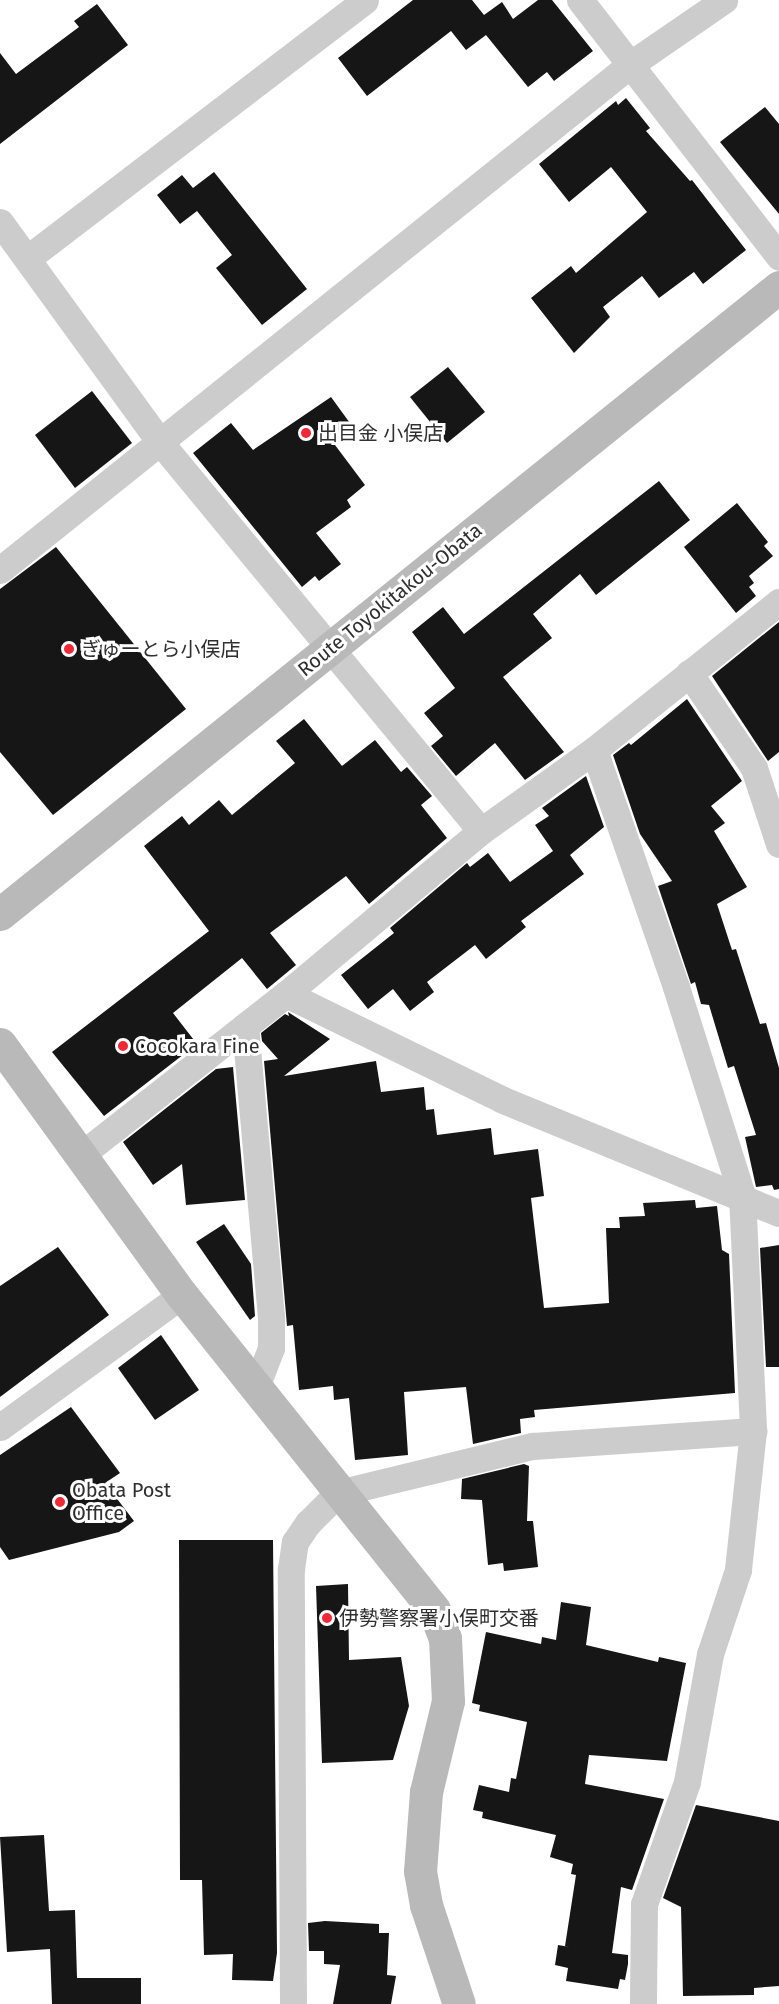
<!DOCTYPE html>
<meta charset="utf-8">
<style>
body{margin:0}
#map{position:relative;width:779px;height:2004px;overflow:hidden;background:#fff;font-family:"Fira Sans","Noto Sans JP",sans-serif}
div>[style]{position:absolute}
.building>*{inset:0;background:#161616}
.street>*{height:27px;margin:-13.5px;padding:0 13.5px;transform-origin:13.5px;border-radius:13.5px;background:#ccc}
.secondary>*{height:33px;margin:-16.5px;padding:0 16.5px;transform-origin:16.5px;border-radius:16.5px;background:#b9b9b9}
.dots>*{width:16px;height:16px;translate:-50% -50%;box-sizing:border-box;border:3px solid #fff;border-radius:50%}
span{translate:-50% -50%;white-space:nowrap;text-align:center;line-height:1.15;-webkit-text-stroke:6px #fff;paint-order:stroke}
.poi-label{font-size:20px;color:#2f2f2f}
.left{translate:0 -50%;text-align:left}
.street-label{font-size:20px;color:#2f2f2f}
</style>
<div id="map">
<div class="building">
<i style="clip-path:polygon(413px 0,472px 0,484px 15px,502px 2px,513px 19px,538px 0,552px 0,593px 51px,554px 81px,547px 72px,528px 87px,486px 35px,466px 50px,451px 31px,367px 96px,338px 58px)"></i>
<i style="clip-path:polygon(97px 4px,128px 45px,0 144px,0 53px,16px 74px,79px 27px,74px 21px)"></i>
<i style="clip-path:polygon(626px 98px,650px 128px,646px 131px,690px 181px,692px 180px,746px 250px,703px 284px,694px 272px,659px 298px,642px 276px,603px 307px,610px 317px,574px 353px,531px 298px,571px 266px,576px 273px,647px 212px,611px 167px,569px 202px,539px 164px,616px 101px,618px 105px)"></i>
<i style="clip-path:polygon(765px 107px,779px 124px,779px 214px,720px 142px)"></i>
<i style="clip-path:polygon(214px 172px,307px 289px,262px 325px,216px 268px,232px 255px,197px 211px,180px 224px,157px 195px,182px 175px,193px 188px)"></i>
<i style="clip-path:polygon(448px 367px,485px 412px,447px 443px,410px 397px)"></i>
<i style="clip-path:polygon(92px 391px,132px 443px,75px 488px,35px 435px)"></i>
<i style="clip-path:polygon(331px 397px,355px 430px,335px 445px,365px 485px,347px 500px,351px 507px,316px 533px,341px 564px,319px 581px,315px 576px,302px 587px,193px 453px,231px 423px,253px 450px)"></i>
<i style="clip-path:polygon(659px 481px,690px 520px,596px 595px,580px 574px,533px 614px,552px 638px,503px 677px,564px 752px,525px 780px,495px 743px,456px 776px,431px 746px,443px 736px,424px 713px,455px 688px,412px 632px,443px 607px,464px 634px)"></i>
<i style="clip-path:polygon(737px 503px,768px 542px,764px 546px,773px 556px,749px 576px,754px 583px,749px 587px,756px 596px,736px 613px,684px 547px)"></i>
<i style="clip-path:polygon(56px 547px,186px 709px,53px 815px,0 752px,0 589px)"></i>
<i style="clip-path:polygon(779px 622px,779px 752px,768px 761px,712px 676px)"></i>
<i style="clip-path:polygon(687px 699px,742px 781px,711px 806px,725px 823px,714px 831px,747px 887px,717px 904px,732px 950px,736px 949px,760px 1024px,766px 1023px,779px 1068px,779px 1189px,774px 1190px,772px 1185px,756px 1187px,745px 1137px,756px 1135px,734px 1066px,728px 1068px,709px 1005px,701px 1004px,695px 982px,691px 984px,658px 886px,672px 881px,640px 834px,613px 755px,629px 743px,631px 745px)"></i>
<i style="clip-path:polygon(304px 719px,342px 766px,375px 740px,401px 772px,407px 767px,432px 796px,421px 805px,447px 838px,369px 904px,346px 876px,270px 933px,296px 965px,267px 989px,242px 958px,173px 1013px,197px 1044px,104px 1116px,52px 1052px,209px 931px,144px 846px,182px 816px,189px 825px,219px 800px,232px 815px,295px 763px,276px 741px)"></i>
<i style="clip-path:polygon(586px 776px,604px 827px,570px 855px,584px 874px,521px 921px,526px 927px,486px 959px,475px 945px,427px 982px,434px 992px,410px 1011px,393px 989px,368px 1009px,341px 975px,394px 933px,390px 928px,467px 863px,470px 867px,488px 853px,510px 882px,553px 851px,535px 825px,549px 816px,542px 808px)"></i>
<i style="clip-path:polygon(288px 1012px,330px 1039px,284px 1076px,376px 1061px,381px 1092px,424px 1087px,426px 1110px,434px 1109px,437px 1135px,491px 1128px,494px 1155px,538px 1149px,544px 1196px,531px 1198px,544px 1308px,609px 1303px,606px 1228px,620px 1228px,619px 1217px,645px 1216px,643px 1203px,695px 1200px,696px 1208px,717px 1206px,722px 1250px,729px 1254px,735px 1393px,534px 1410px,535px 1417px,520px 1419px,521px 1433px,473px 1444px,466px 1387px,404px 1392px,408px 1455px,355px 1460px,349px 1398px,334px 1400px,333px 1386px,299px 1390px,293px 1325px,287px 1326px,264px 1061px,278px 1059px,262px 1041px,261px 1033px,285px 1014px,289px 1016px)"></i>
<i style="clip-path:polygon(233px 1067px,245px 1200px,186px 1205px,182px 1164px,153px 1185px,123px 1142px,216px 1069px)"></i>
<i style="clip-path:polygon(224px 1224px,251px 1264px,255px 1316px,250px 1320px,196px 1242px)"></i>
<i style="clip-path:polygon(779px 1245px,779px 1367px,766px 1367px,760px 1248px)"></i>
<i style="clip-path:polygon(58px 1247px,109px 1315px,0 1397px,0 1286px)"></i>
<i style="clip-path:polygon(161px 1335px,199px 1390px,155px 1420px,118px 1368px)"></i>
<i style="clip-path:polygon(71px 1407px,120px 1473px,105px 1483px,134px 1521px,119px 1532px,9px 1560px,0 1547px,0 1455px)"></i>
<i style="clip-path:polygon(524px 1464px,529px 1466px,527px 1521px,533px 1521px,538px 1567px,504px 1571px,503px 1563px,488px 1565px,482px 1500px,461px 1499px,462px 1479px)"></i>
<i style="clip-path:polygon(179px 1540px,273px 1540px,277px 1953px,273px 1981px,232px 1980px,233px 1954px,204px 1955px,202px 1880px,180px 1880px)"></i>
<i style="clip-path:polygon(348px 1584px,349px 1660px,401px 1657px,409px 1706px,393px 1760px,322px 1763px,316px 1586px)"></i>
<i style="clip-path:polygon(561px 1602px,591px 1607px,586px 1645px,658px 1662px,659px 1657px,686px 1663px,667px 1761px,589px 1755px,585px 1784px,664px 1799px,632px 1890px,621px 1887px,612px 1953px,628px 1955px,628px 1964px,625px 1980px,620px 1979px,618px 1989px,566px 1981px,568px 1968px,555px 1965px,558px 1945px,570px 1947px,565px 1946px,576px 1875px,571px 1874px,573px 1864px,550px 1857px,556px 1835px,482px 1818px,483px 1812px,473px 1810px,479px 1785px,509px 1792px,511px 1778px,516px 1779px,527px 1722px,479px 1711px,480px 1705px,472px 1703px,486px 1632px,541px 1644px,542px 1637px,556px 1640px)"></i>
<i style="clip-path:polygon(696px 1805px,779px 1821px,779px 1986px,754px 1988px,754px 1995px,683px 1996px,681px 1907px,663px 1898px)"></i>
<i style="clip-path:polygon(44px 1835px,49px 1911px,75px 1910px,77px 1978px,141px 1978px,141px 2004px,52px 2004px,50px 1949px,7px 1952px,0 1837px)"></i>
<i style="clip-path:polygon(325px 1921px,379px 1924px,379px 1933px,389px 1933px,387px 1975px,396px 1976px,391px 2004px,333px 2004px,340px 1965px,324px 1964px,324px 1951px,309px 1951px,308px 1923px)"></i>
</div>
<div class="street">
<i style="left:580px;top:0;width:325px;rotate:52.2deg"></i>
<i style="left:0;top:222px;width:272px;rotate:54deg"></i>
<i style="left:160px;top:442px;width:504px;rotate:50.47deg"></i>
<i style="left:28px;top:258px;width:424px;rotate:-37.4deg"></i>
<i style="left:0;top:570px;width:809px;rotate:-38.73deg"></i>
<i style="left:631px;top:64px;width:113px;rotate:-34.5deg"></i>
<i style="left:689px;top:673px;width:115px;rotate:55.6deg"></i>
<i style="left:754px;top:768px;width:80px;rotate:71.8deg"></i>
<i style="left:594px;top:750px;width:251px;rotate:70.9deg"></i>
<i style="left:676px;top:987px;width:218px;rotate:72.4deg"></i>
<i style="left:742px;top:1195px;width:236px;rotate:87.3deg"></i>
<i style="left:753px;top:1431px;width:140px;rotate:96.2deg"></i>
<i style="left:738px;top:1570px;width:89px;rotate:108.4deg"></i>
<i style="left:710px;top:1654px;width:130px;rotate:100.2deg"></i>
<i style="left:687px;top:1782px;width:129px;rotate:109.4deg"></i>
<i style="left:644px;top:1904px;width:100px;rotate:90.6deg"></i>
<i style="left:286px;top:994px;width:242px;rotate:26deg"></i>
<i style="left:503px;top:1100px;width:298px;rotate:22.3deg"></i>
<i style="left:245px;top:1026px;width:291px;rotate:84.9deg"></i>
<i style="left:271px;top:1316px;width:32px;rotate:90deg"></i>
<i style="left:271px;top:1348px;width:45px;rotate:110.9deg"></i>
<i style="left:82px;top:1154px;width:259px;rotate:-38.1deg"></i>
<i style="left:286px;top:994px;width:254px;rotate:-39.9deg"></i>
<i style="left:481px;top:831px;width:139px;rotate:-35.6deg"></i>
<i style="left:594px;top:750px;width:237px;rotate:-38.7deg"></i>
<i style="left:0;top:1427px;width:225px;rotate:-36deg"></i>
<i style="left:293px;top:2004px;width:435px;rotate:-90.3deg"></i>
<i style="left:291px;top:1569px;width:27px;rotate:-82deg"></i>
<i style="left:295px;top:1542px;width:23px;rotate:-56deg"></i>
<i style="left:308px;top:1523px;width:42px;rotate:-45deg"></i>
<i style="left:338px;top:1493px;width:201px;rotate:-13.6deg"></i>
<i style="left:533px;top:1446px;width:221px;rotate:-3.9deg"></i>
</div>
<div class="secondary">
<i style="left:0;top:914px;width:1000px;rotate:-38.83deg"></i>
<i style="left:0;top:1044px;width:310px;rotate:54.1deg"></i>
<i style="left:182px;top:1295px;width:403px;rotate:51.3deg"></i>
<i style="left:434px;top:1610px;width:30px;rotate:69deg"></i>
<i style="left:445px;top:1638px;width:63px;rotate:87.3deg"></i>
<i style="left:448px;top:1701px;width:94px;rotate:103.6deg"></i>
<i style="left:426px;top:1792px;width:79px;rotate:94.3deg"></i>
<i style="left:420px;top:1871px;width:35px;rotate:80deg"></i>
<i style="left:426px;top:1905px;width:104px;rotate:71.6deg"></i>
</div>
<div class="dots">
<i style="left:306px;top:433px;background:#ef2935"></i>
<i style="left:69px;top:649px;background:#ef2935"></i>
<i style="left:123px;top:1046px;background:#ef2935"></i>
<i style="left:60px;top:1502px;background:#ef2935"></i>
<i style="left:327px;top:1618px;background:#ef2935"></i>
</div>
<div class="poi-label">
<span class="left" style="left:318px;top:433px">出目金 小俣店</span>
<span class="left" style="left:81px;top:649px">ぎゅーとら小俣店</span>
<span class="left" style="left:135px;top:1046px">Cocokara Fine</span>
<span class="left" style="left:72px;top:1502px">Obata Post<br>Office</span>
<span class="left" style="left:339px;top:1618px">伊勢警察署小俣町交番</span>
</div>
<div class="street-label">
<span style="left:390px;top:600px;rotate:-39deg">Route Toyokitakou-Obata</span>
</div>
</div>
